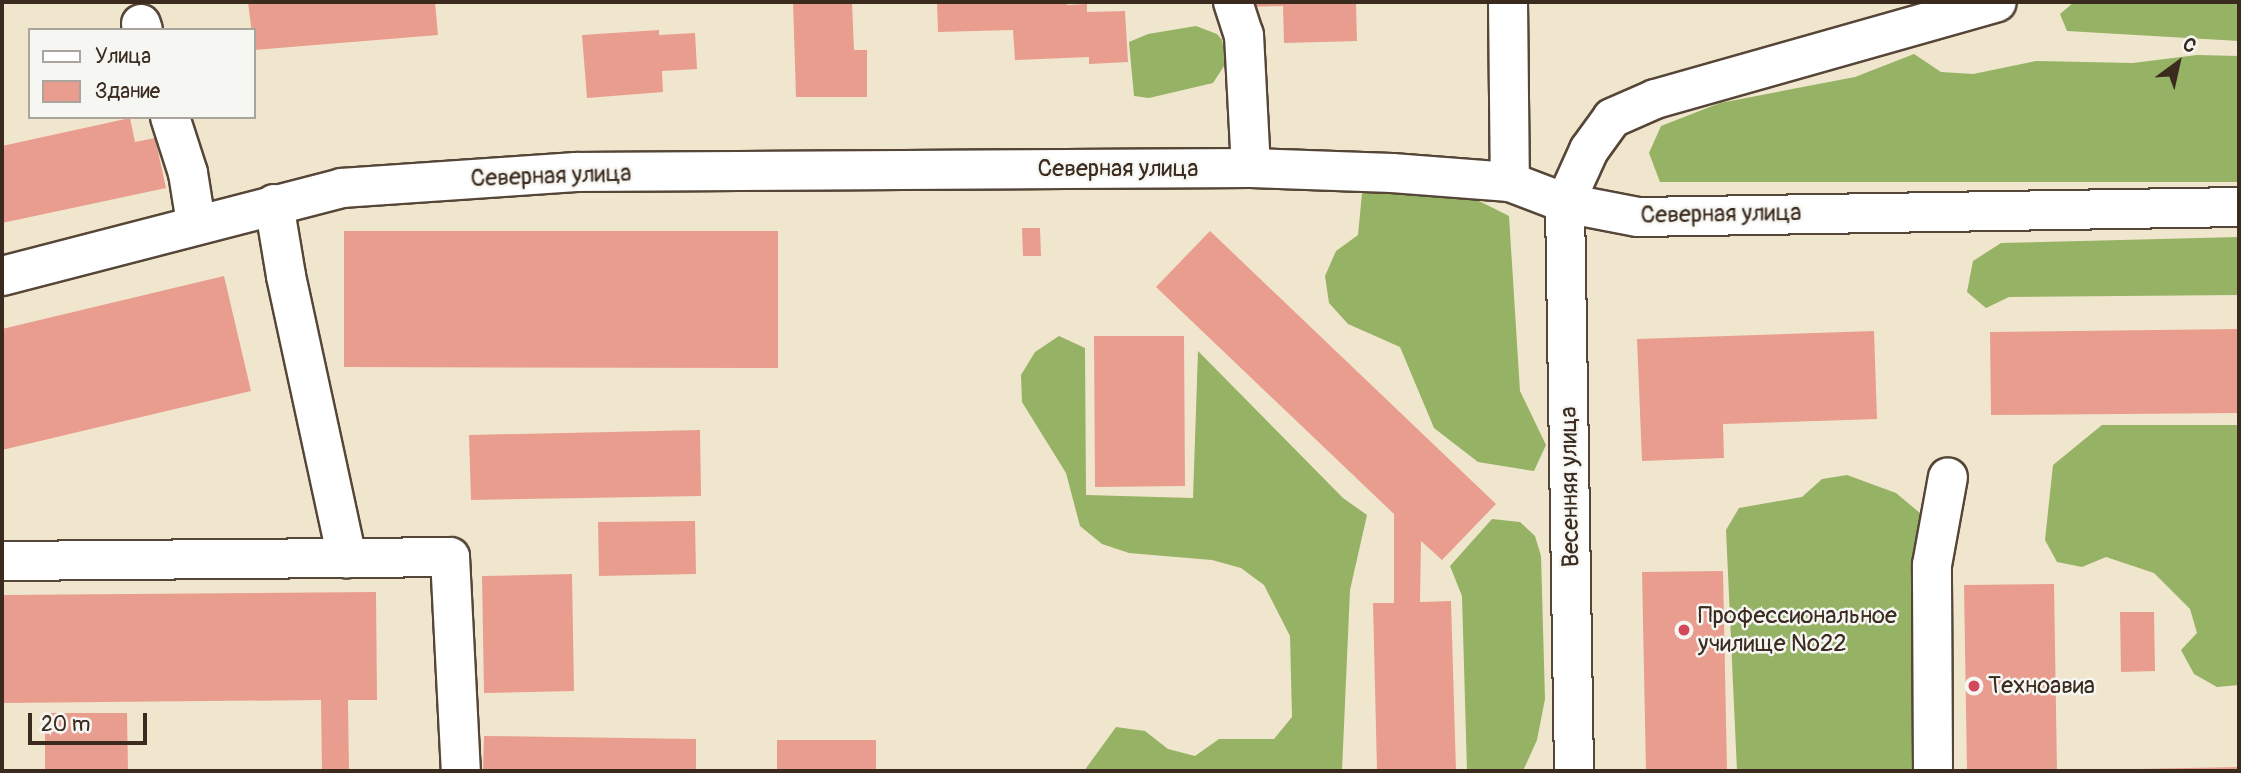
<!DOCTYPE html>
<meta charset="utf-8">
<style>
body{margin:0}
#map{position:relative;width:2241px;height:773px;overflow:hidden;background:#f0e6cd;font-family:Pangolin,sans-serif}
div>[style]{position:absolute}
.forest>*{inset:0;background:#96b264}
.building>*{inset:0;background:#e99d8e}
.roads{filter:drop-shadow(2px 0 #564638) drop-shadow(-2px 0 #564638) drop-shadow(0 2px #564638) drop-shadow(0 -2px #564638)}
.minor>*{height:38px;margin:-19px;padding:0 19px;transform-origin:19px;border-radius:19px;background:#fff}
.dots>*{width:19px;height:19px;translate:-50% -50%;box-sizing:border-box;border:4px solid #f6f6f2;border-radius:50%}
span{translate:-50% -50%;white-space:nowrap;text-align:center;line-height:1.15;-webkit-text-stroke:5px #f6f6f2;paint-order:stroke}
.street-label{font-size:24px;color:#3b2a1e}
.poi-label{font-size:24px;color:#3b2a1e}
.left{translate:0 -50%;text-align:left}
.frame{position:absolute;inset:0;border:4px solid #3b2a1e;pointer-events:none}
.legend{position:absolute;left:28px;top:28px;width:228px;height:91px;box-sizing:border-box;background:#f6f6f2;border:2px solid #aba49d;margin:0;padding:9px 12px;list-style:none;font-size:21px;color:#3b2a1e}
.legend li{display:flex;align-items:center;gap:14px;height:35px}
.legend b{width:35px;border:2px solid #aba49d}
.north{position:absolute;left:2143px;top:28px;width:70px;height:70px;-webkit-text-stroke:5px #f6f6f2;paint-order:stroke;rotate:33deg;font-size:19px;font-weight:700;line-height:28px;text-align:center;color:#3b2a1e}
.north::after{content:'';display:block;margin:auto;width:24px;height:32px;background:#3b2a1e;clip-path:polygon(50% 0,100% 100%,50% 72%,0 100%)}
.scale{position:absolute;left:28px;top:713px;width:119px;height:32px;box-sizing:border-box;border:4px solid #3b2a1e;border-top:0;padding-left:9px;font-size:21px;line-height:24px;white-space:nowrap;color:#3b2a1e;-webkit-text-stroke:5px #f6f6f2;paint-order:stroke}
</style>
<div id="map">
<div class="forest">
<i style="clip-path:polygon(2074px 2px,2239px 2px,2239px 41px,2067px 31px,2060px 14px)"></i>
<i style="clip-path:polygon(1196px 26px,1217px 34px,1222px 40px,1226px 63px,1213px 83px,1149px 98px,1134px 96px,1129px 42px,1148px 34px)"></i>
<i style="clip-path:polygon(1914px 54px,1941px 72px,1973px 74px,2036px 61px,2133px 63px,2197px 55px,2239px 56px,2239px 182px,1660px 182px,1649px 153px,1661px 126px,1720px 103px,1855px 77px)"></i>
<i style="clip-path:polygon(1401px 188px,1457px 190px,1509px 216px,1520px 391px,1546px 445px,1534px 471px,1478px 462px,1434px 428px,1400px 347px,1348px 324px,1329px 303px,1325px 276px,1336px 251px,1358px 235px,1362px 193px)"></i>
<i style="clip-path:polygon(2239px 237px,2239px 295px,2009px 297px,1986px 308px,1967px 292px,1973px 261px,2001px 243px)"></i>
<i style="clip-path:polygon(1059px 336px,1085px 348px,1086px 495px,1193px 498px,1198px 351px,1343px 498px,1367px 515px,1350px 590px,1342px 771px,1084px 771px,1116px 727px,1145px 731px,1168px 749px,1195px 756px,1219px 739px,1274px 739px,1292px 717px,1290px 636px,1264px 585px,1241px 568px,1212px 560px,1129px 553px,1102px 544px,1080px 526px,1066px 473px,1022px 402px,1021px 375px,1035px 352px)"></i>
<i style="clip-path:polygon(2102px 425px,2239px 425px,2239px 685px,2217px 687px,2194px 674px,2181px 650px,2197px 633px,2190px 609px,2154px 573px,2106px 557px,2082px 567px,2057px 562px,2045px 540px,2053px 465px)"></i>
<i style="clip-path:polygon(1847px 475px,1896px 493px,1951px 539px,1949px 771px,1737px 771px,1726px 530px,1739px 508px,1802px 497px,1822px 479px)"></i>
<i style="clip-path:polygon(1492px 519px,1520px 522px,1535px 536px,1541px 556px,1545px 699px,1537px 740px,1523px 771px,1467px 771px,1462px 596px,1450px 566px)"></i>
</div>
<div class="building">
<i style="clip-path:polygon(248px 2px,435px 2px,438px 35px,254px 50px)"></i>
<i style="clip-path:polygon(793px 2px,852px 2px,854px 50px,867px 50px,867px 97px,796px 97px)"></i>
<i style="clip-path:polygon(937px 2px,1067px 2px,1067px 5px,1087px 4px,1087px 12px,1125px 11px,1128px 62px,1089px 64px,1089px 57px,1015px 60px,1013px 30px,938px 32px)"></i>
<i style="clip-path:polygon(1247px 2px,1356px 2px,1357px 41px,1284px 43px,1283px 6px,1247px 7px)"></i>
<i style="clip-path:polygon(659px 30px,659px 35px,695px 33px,697px 69px,662px 71px,663px 92px,587px 98px,582px 35px)"></i>
<i style="clip-path:polygon(130px 118px,135px 142px,155px 138px,166px 188px,2px 223px,2px 146px)"></i>
<i style="clip-path:polygon(1022px 228px,1040px 228px,1041px 256px,1023px 256px)"></i>
<i style="clip-path:polygon(344px 231px,778px 231px,778px 368px,344px 367px)"></i>
<i style="clip-path:polygon(1210px 231px,1496px 504px,1442px 560px,1421px 541px,1420px 602px,1451px 601px,1456px 771px,1377px 771px,1373px 603px,1394px 603px,1394px 514px,1156px 287px)"></i>
<i style="clip-path:polygon(224px 276px,251px 391px,2px 450px,2px 329px)"></i>
<i style="clip-path:polygon(2239px 329px,2239px 413px,1991px 415px,1990px 332px)"></i>
<i style="clip-path:polygon(1874px 331px,1877px 419px,1723px 424px,1724px 458px,1642px 461px,1637px 339px)"></i>
<i style="clip-path:polygon(1094px 336px,1184px 336px,1185px 486px,1095px 487px)"></i>
<i style="clip-path:polygon(700px 430px,701px 496px,471px 500px,469px 435px)"></i>
<i style="clip-path:polygon(695px 521px,696px 574px,599px 576px,598px 522px)"></i>
<i style="clip-path:polygon(1723px 571px,1727px 771px,1646px 771px,1642px 572px)"></i>
<i style="clip-path:polygon(572px 574px,574px 691px,484px 693px,482px 576px)"></i>
<i style="clip-path:polygon(2054px 584px,2057px 771px,1967px 771px,1964px 585px)"></i>
<i style="clip-path:polygon(376px 592px,377px 700px,348px 700px,349px 771px,322px 771px,321px 700px,2px 703px,2px 595px)"></i>
<i style="clip-path:polygon(2120px 612px,2154px 612px,2155px 671px,2121px 672px)"></i>
<i style="clip-path:polygon(45px 713px,127px 713px,128px 771px,45px 771px)"></i>
<i style="clip-path:polygon(484px 736px,696px 739px,696px 771px,483px 771px)"></i>
<i style="clip-path:polygon(777px 740px,876px 740px,876px 771px,777px 771px)"></i>
<i style="clip-path:polygon(2239px 767px,2239px 771px,2135px 771px,2135px 769px)"></i>
</div>
<div class="roads">
<div class="minor">
<i style="left:1233px;top:2px;width:35px;rotate:72deg"></i>
<i style="left:1244px;top:35px;width:133px;rotate:87deg"></i>
<i style="left:1508px;top:2px;width:180px;rotate:89.4deg"></i>
<i style="left:141px;top:24px;width:6px;rotate:72deg"></i>
<i style="left:170px;top:117px;width:59px;rotate:72.2deg"></i>
<i style="left:188px;top:173px;width:51px;rotate:80.9deg"></i>
<i style="left:274px;top:204px;width:73px;rotate:80.5deg"></i>
<i style="left:286px;top:276px;width:289px;rotate:77.8deg"></i>
<i style="left:2px;top:276px;width:351px;rotate:-14.5deg"></i>
<i style="left:342px;top:188px;width:234px;rotate:-3.9deg"></i>
<i style="left:575px;top:172px;width:676px;rotate:-0.34deg"></i>
<i style="left:1251px;top:168px;width:141px;rotate:2deg"></i>
<i style="left:1392px;top:173px;width:118px;rotate:4.4deg"></i>
<i style="left:1510px;top:182px;width:59px;rotate:20.9deg"></i>
<i style="left:1565px;top:203px;width:74px;rotate:10.9deg"></i>
<i style="left:1638px;top:217px;width:601px;rotate:-0.95deg"></i>
<i style="left:2px;top:561px;width:448px;rotate:-0.5deg"></i>
<i style="left:450px;top:557px;width:214px;rotate:87.1deg"></i>
<i style="left:1574px;top:771px;width:568px;rotate:-90.91deg"></i>
<i style="left:1565px;top:203px;width:58px;rotate:-65.6deg"></i>
<i style="left:1589px;top:150px;width:39px;rotate:-54deg"></i>
<i style="left:1612px;top:118px;width:47px;rotate:-23.8deg"></i>
<i style="left:1655px;top:99px;width:355px;rotate:-15.8deg"></i>
<i style="left:1933px;top:771px;width:206px;rotate:-90.3deg"></i>
<i style="left:1932px;top:565px;width:89px;rotate:-79.7deg"></i>
</div>
</div>
<div class="dots">
<i style="left:1684px;top:630px;background:#d1495b"></i>
<i style="left:1974px;top:686px;background:#d1495b"></i>
</div>
<div class="street-label">
<span style="left:1118px;top:169px">Северная улица</span>
<span style="left:551px;top:176px;rotate:-2deg">Северная улица</span>
<span style="left:1721px;top:214px;rotate:-1deg">Северная улица</span>
<span style="left:1570px;top:487px;rotate:-91deg">Весенняя улица</span>
</div>
<div class="poi-label">
<span class="left" style="left:1698px;top:630px">Профессиональное<br>училище №22</span>
<span class="left" style="left:1988px;top:686px">Техноавиа</span>
</div>
<div class="frame"></div>
<ul class="legend">
<li><b style="height:9px;background:#fff"></b>Улица</li>
<li><b style="height:19px;background:#e99d8e"></b>Здание</li>
</ul>
<div class="north">С</div>
<div class="scale">20 m</div>
</div>
